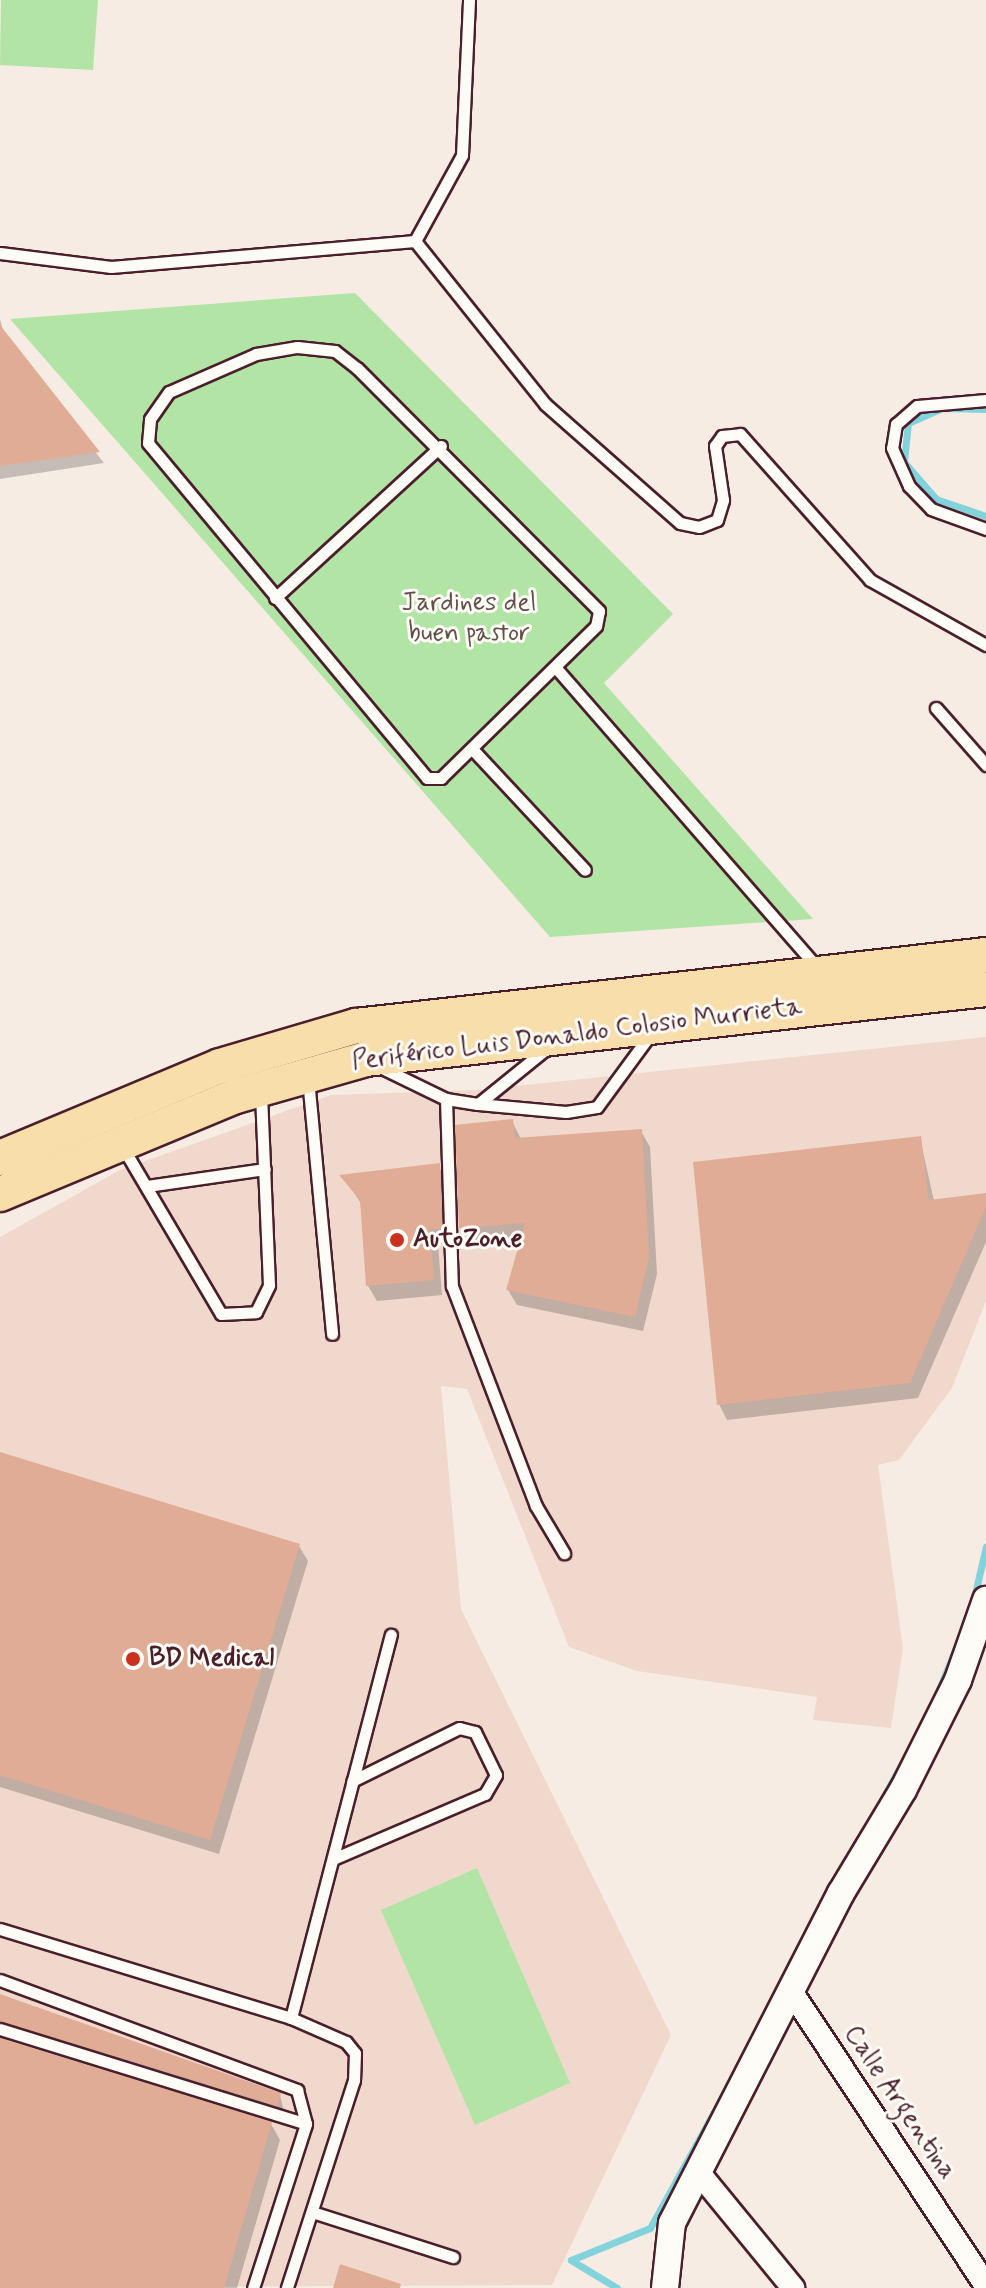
<!DOCTYPE html>
<meta charset="utf-8">
<style>
body{margin:0}
#map{position:relative;width:986px;height:2288px;overflow:hidden;background:#f7ece3;font-family:Mynerve,sans-serif}
div>[style]{position:absolute}
.built>*{inset:0;background:#f0d9cc}
.green>*{inset:0;background:#b2e4a5}
.shadow>*{inset:0;background:#0003}
.stream>*{height:7px;margin:-3.5px;padding:0 3.5px;transform-origin:3.5px;border-radius:3.5px;background:#82d3db}
.building>*{inset:0;background:#e1ac95}
.roads{filter:drop-shadow(2px 0 #4a1f2b) drop-shadow(-2px 0 #4a1f2b) drop-shadow(0 2px #4a1f2b) drop-shadow(0 -2px #4a1f2b)}
.service>*{height:11px;margin:-5.5px;padding:0 5.5px;transform-origin:5.5px;border-radius:5.5px;background:#fdfcf7}
.minor>*{height:22px;margin:-11px;padding:0 11px;transform-origin:11px;border-radius:11px;background:#fdfcf7}
.tertiary>*{height:26px;margin:-13px;padding:0 13px;transform-origin:13px;border-radius:13px;background:#fdfcf7}
.primary>*{height:34px;margin:-17px;padding:0 17px;transform-origin:17px;border-radius:17px;background:#f8deab}
.dots>*{width:22px;height:22px;translate:-50% -50%;box-sizing:border-box;border:4px solid #fdfcf7;border-radius:50%}
span{translate:-50% -50%;white-space:nowrap;text-align:center;line-height:1.15;-webkit-text-stroke:6px #fdfcf7;paint-order:stroke}
.park-label{font-size:26px;color:#64504a}
.street-label{font-size:26px;color:#4a1f2b}
.poi-label{font-size:26px;color:#4a1f2b;font-weight:700}
.left{translate:0 -50%;text-align:left}
</style>
<div id="map">
<div class="built">
<i style="clip-path:polygon(986px 1037px,986px 1301px,952px 1388px,899px 1460px,878px 1465px,903px 1648px,891px 1728px,813px 1720px,817px 1697px,637px 1671px,569px 1647px,467px 1389px,441px 1386px,461px 1609px,671px 2035px,552px 2285px,0 2288px,0 1237px,120px 1170px,331px 1095px,476px 1090px)"></i>
</div>
<div class="green">
<i style="clip-path:polygon(1px 0,98px 0,93px 70px,0 65px)"></i>
<i style="clip-path:polygon(355px 293px,673px 614px,604px 683px,813px 919px,550px 937px,10px 319px)"></i>
<i style="clip-path:polygon(477px 1868px,570px 2083px,475px 2125px,381px 1910px)"></i>
</div>
<div class="shadow">
<i style="clip-path:polygon(0 319px,4px 333px,104px 463px,0 479px)"></i>
<i style="clip-path:polygon(512px 1121px,521px 1139px,641px 1131px,650px 1147px,657px 1274px,643px 1331px,517px 1305px,508px 1290px,523px 1239px,470px 1242px,461px 1227px)"></i>
<i style="clip-path:polygon(920px 1138px,934px 1201px,986px 1195px,986px 1242px,918px 1398px,727px 1420px,719px 1404px)"></i>
<i style="clip-path:polygon(438px 1165px,447px 1181px,449px 1244px,438px 1244px,442px 1295px,377px 1301px,368px 1286px,362px 1205px,343px 1176px)"></i>
<i style="clip-path:polygon(0 1454px,299px 1546px,308px 1561px,219px 1854px,0 1787px)"></i>
<i style="clip-path:polygon(0 1998px,280px 2095px,286px 2121px,12px 2036px,3px 2041px,271px 2124px,280px 2140px,237px 2288px,0 2288px)"></i>
</div>
<div class="stream">
<i style="left:986px;top:409px;width:44px;rotate:-178.7deg"></i>
<i style="left:942px;top:408px;width:37px;rotate:156deg"></i>
<i style="left:908px;top:423px;width:39px;rotate:96deg"></i>
<i style="left:904px;top:462px;width:49px;rotate:49.1deg"></i>
<i style="left:936px;top:499px;width:53px;rotate:18.8deg"></i>
<i style="left:973px;top:1602px;width:57px;rotate:-76.9deg"></i>
<i style="left:935px;top:1699px;width:61px;rotate:-67.7deg"></i>
<i style="left:883px;top:1798px;width:48px;rotate:-61.3deg"></i>
<i style="left:617px;top:2288px;width:54px;rotate:-148.7deg"></i>
<i style="left:571px;top:2260px;width:85px;rotate:-22.1deg"></i>
<i style="left:650px;top:2228px;width:153px;rotate:-61.1deg"></i>
</div>
<div class="building">
<i style="clip-path:polygon(0 325px,100px 452px,0 466px)"></i>
<i style="clip-path:polygon(513px 1119px,515px 1138px,642px 1129px,649px 1257px,635px 1317px,506px 1290px,525px 1223px,459px 1228px,455px 1125px)"></i>
<i style="clip-path:polygon(921px 1136px,929px 1200px,986px 1193px,986px 1207px,910px 1383px,717px 1405px,693px 1162px)"></i>
<i style="clip-path:polygon(440px 1163px,442px 1229px,430px 1229px,434px 1280px,366px 1286px,360px 1200px,339px 1175px)"></i>
<i style="clip-path:polygon(0 1452px,300px 1544px,210px 1840px,0 1775px)"></i>
<i style="clip-path:polygon(0 1994px,281px 2093px,277px 2106px,0 2021px)"></i>
<i style="clip-path:polygon(0 2038px,272px 2122px,224px 2288px,0 2288px)"></i>
<i style="clip-path:polygon(340px 2264px,401px 2284px,400px 2288px,333px 2288px)"></i>
</div>
<div class="roads">
<div class="service">
<i style="left:415px;top:241px;width:208px;rotate:51.4deg"></i>
<i style="left:545px;top:404px;width:180px;rotate:41.4deg"></i>
<i style="left:680px;top:523px;width:19px;rotate:12deg"></i>
<i style="left:699px;top:527px;width:19px;rotate:-21deg"></i>
<i style="left:717px;top:520px;width:21px;rotate:-73deg"></i>
<i style="left:723px;top:500px;width:55px;rotate:-98.4deg"></i>
<i style="left:715px;top:446px;width:12px;rotate:-55deg"></i>
<i style="left:722px;top:436px;width:18px;rotate:-6deg"></i>
<i style="left:740px;top:434px;width:195px;rotate:48.3deg"></i>
<i style="left:870px;top:580px;width:133px;rotate:29.3deg"></i>
<i style="left:0;top:253px;width:112px;rotate:7.2deg"></i>
<i style="left:111px;top:267px;width:305px;rotate:-4.9deg"></i>
<i style="left:415px;top:241px;width:98px;rotate:-61.3deg"></i>
<i style="left:462px;top:155px;width:155px;rotate:-87.4deg"></i>
<i style="left:297px;top:347px;width:38px;rotate:6deg"></i>
<i style="left:335px;top:351px;width:28px;rotate:38deg"></i>
<i style="left:357px;top:368px;width:343px;rotate:45.1deg"></i>
<i style="left:599px;top:611px;width:15px;rotate:101deg"></i>
<i style="left:596px;top:626px;width:217px;rotate:135.6deg"></i>
<i style="left:441px;top:778px;width:14px;rotate:180deg"></i>
<i style="left:427px;top:778px;width:436px;rotate:-129.8deg"></i>
<i style="left:148px;top:443px;width:24px;rotate:-85deg"></i>
<i style="left:150px;top:419px;width:33px;rotate:-55deg"></i>
<i style="left:169px;top:392px;width:95px;rotate:-23.6deg"></i>
<i style="left:256px;top:354px;width:42px;rotate:-9.7deg"></i>
<i style="left:986px;top:400px;width:69px;rotate:175deg"></i>
<i style="left:917px;top:406px;width:28px;rotate:139deg"></i>
<i style="left:896px;top:424px;width:24px;rotate:99deg"></i>
<i style="left:892px;top:448px;width:42px;rotate:65.9deg"></i>
<i style="left:909px;top:486px;width:32px;rotate:46deg"></i>
<i style="left:931px;top:509px;width:59px;rotate:20deg"></i>
<i style="left:275px;top:598px;width:225px;rotate:-42.5deg"></i>
<i style="left:556px;top:668px;width:397px;rotate:48.9deg"></i>
<i style="left:936px;top:708px;width:76px;rotate:48.7deg"></i>
<i style="left:475px;top:752px;width:161px;rotate:47deg"></i>
<i style="left:378px;top:1066px;width:76px;rotate:25.9deg"></i>
<i style="left:446px;top:1099px;width:32px;rotate:9deg"></i>
<i style="left:478px;top:1104px;width:87px;rotate:-39deg"></i>
<i style="left:308px;top:1079px;width:256px;rotate:84.6deg"></i>
<i style="left:446px;top:1099px;width:187px;rotate:88.2deg"></i>
<i style="left:452px;top:1286px;width:235px;rotate:69.1deg"></i>
<i style="left:536px;top:1506px;width:55px;rotate:59.2deg"></i>
<i style="left:478px;top:1104px;width:88px;rotate:5.2deg"></i>
<i style="left:566px;top:1112px;width:31px;rotate:-9deg"></i>
<i style="left:597px;top:1107px;width:93px;rotate:-53.7deg"></i>
<i style="left:122px;top:1146px;width:195px;rotate:59.5deg"></i>
<i style="left:221px;top:1314px;width:35px;rotate:-3deg"></i>
<i style="left:256px;top:1312px;width:30px;rotate:-64deg"></i>
<i style="left:269px;top:1285px;width:193px;rotate:-92.4deg"></i>
<i style="left:147px;top:1186px;width:119px;rotate:-8.2deg"></i>
<i style="left:333px;top:1859px;width:165px;rotate:-23.2deg"></i>
<i style="left:485px;top:1794px;width:22px;rotate:-60deg"></i>
<i style="left:496px;top:1775px;width:48px;rotate:-116deg"></i>
<i style="left:475px;top:1732px;width:16px;rotate:-166deg"></i>
<i style="left:459px;top:1728px;width:119px;rotate:153.6deg"></i>
<i style="left:0;top:1929px;width:304px;rotate:17deg"></i>
<i style="left:291px;top:2018px;width:60px;rotate:23.6deg"></i>
<i style="left:346px;top:2042px;width:14px;rotate:51deg"></i>
<i style="left:355px;top:2053px;width:27px;rotate:92deg"></i>
<i style="left:354px;top:2080px;width:219px;rotate:107.9deg"></i>
<i style="left:0;top:1980px;width:317px;rotate:20.3deg"></i>
<i style="left:297px;top:2090px;width:35px;rotate:75deg"></i>
<i style="left:306px;top:2124px;width:172px;rotate:107.9deg"></i>
<i style="left:291px;top:2018px;width:396px;rotate:-75.4deg"></i>
<i style="left:0;top:2029px;width:320px;rotate:17.2deg"></i>
<i style="left:312px;top:2212px;width:148px;rotate:17.7deg"></i>
</div>
<div class="minor">
<i style="left:791px;top:1991px;width:354px;rotate:56.5deg"></i>
<i style="left:699px;top:2173px;width:149px;rotate:50.7deg"></i>
</div>
<div class="tertiary">
<i style="left:665px;top:2288px;width:65px;rotate:-83.9deg"></i>
<i style="left:672px;top:2223px;width:371px;rotate:-62.9deg"></i>
<i style="left:841px;top:1893px;width:120px;rotate:-59deg"></i>
<i style="left:903px;top:1790px;width:123px;rotate:-63.4deg"></i>
<i style="left:958px;top:1680px;width:85px;rotate:-70.7deg"></i>
</div>
<div class="primary">
<i style="left:0;top:1158px;width:238px;rotate:-22.7deg"></i>
<i style="left:220px;top:1066px;width:142px;rotate:-16.4deg"></i>
<i style="left:356px;top:1026px;width:634px;rotate:-6.43deg"></i>
<i style="left:0;top:1194px;width:256px;rotate:-22.6deg"></i>
<i style="left:236px;top:1096px;width:135px;rotate:-15.9deg"></i>
<i style="left:366px;top:1059px;width:624px;rotate:-6.44deg"></i>
</div>
</div>
<div class="dots">
<i style="left:397px;top:1240px;background:#c8321e"></i>
<i style="left:133px;top:1659px;background:#c8321e"></i>
</div>
<div class="park-label">
<span style="left:469px;top:619px">Jardines del<br>buen pastor</span>
</div>
<div class="street-label">
<span style="left:577px;top:1035px;rotate:-7deg">Periférico Luis Donaldo Colosio Murrieta</span>
<span style="left:899px;top:2103px;rotate:56deg">Calle Argentina</span>
</div>
<div class="poi-label">
<span class="left" style="left:413px;top:1240px">AutoZone</span>
<span class="left" style="left:149px;top:1659px">BD Medical</span>
</div>
</div>
